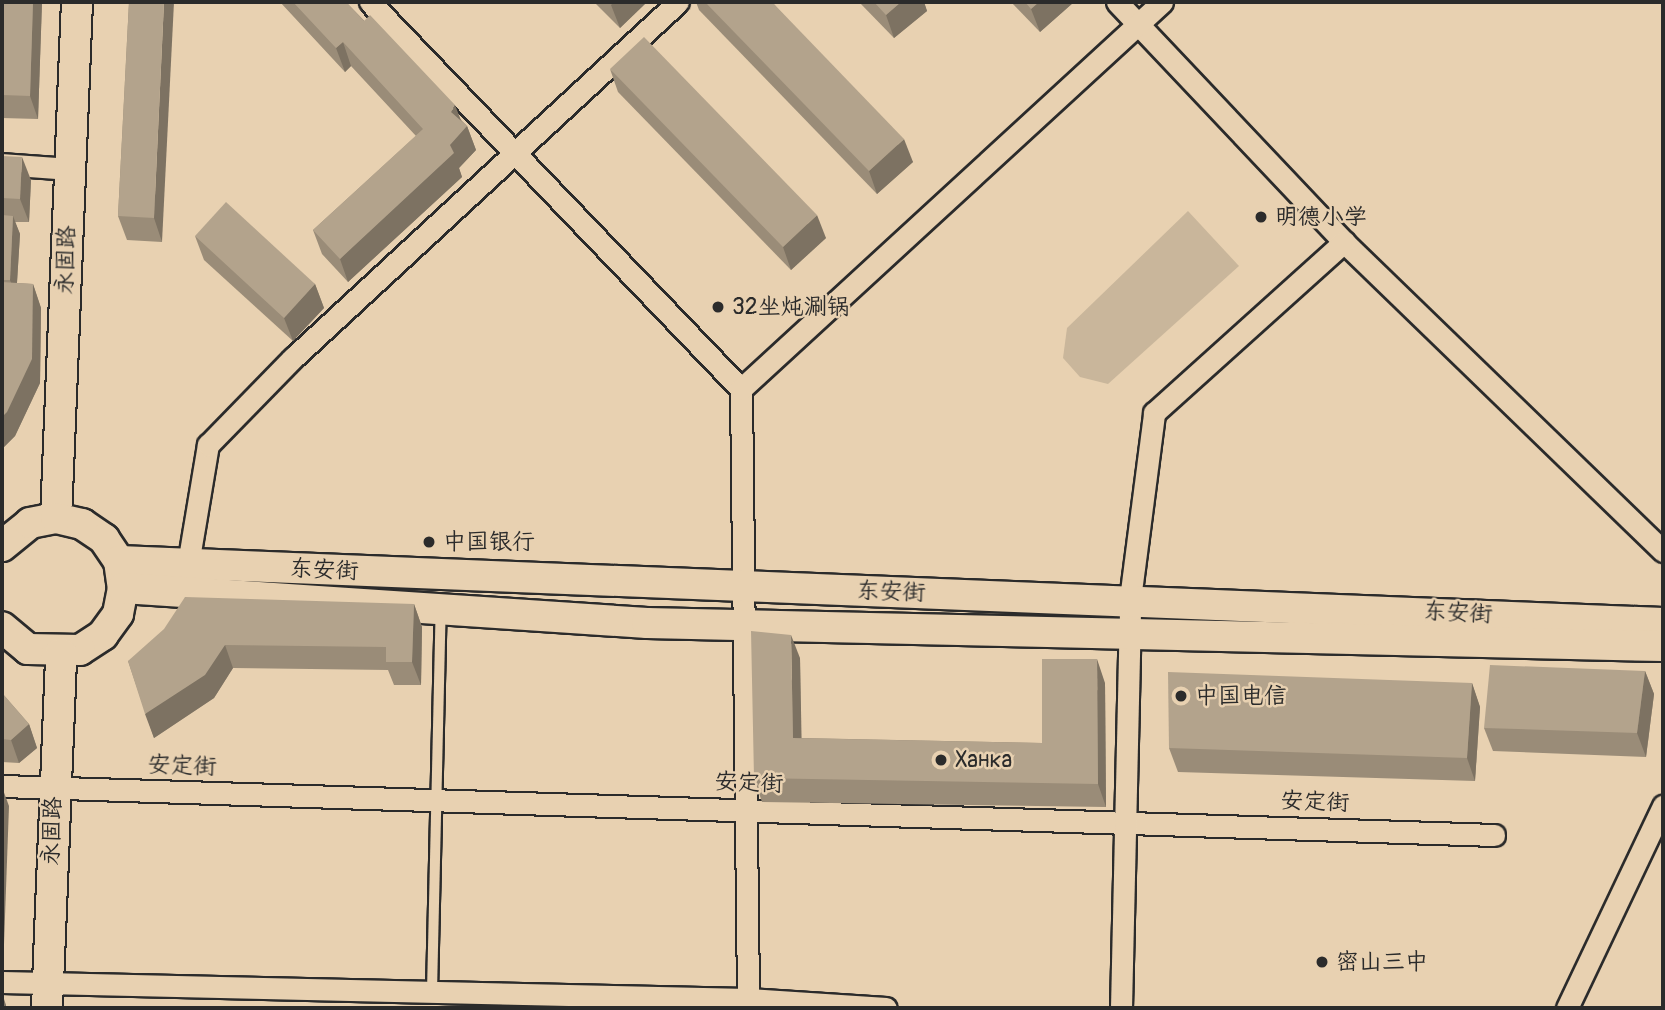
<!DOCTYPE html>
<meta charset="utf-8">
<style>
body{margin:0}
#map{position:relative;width:1665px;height:1010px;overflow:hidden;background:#e8d1b1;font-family:Pangolin,"LXGW WenKai TC",sans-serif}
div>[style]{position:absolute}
.green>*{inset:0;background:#c9b69b}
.roads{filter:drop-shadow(2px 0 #2b2b2b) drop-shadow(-2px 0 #2b2b2b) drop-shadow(0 2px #2b2b2b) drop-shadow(0 -2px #2b2b2b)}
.lane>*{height:10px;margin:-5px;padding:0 5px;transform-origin:5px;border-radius:5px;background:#e8d1b1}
.street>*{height:21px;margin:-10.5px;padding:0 10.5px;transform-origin:10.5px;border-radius:10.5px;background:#e8d1b1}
.secondary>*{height:30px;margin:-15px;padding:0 15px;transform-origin:15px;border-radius:15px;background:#e8d1b1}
.wall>*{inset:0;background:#9a8c78}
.shaded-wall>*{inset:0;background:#7d7262}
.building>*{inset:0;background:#b3a38c}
.dots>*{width:19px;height:19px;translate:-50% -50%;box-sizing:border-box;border:4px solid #e8d1b1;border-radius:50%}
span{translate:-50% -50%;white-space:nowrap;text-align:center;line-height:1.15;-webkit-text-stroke:5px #e8d1b1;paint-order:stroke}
.poi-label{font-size:23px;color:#2b2b2b}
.left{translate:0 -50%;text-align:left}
.street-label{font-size:23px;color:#2b2b2b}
.frame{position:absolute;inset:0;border:4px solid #2b2b2b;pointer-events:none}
</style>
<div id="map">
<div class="green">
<i style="clip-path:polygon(1188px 211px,1239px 266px,1108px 384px,1080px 377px,1063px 358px,1067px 328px)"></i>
</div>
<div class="roads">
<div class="lane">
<i style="left:432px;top:992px;width:382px;rotate:-88.7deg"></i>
</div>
<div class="street">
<i style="left:370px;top:2px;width:536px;rotate:46.21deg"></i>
<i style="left:741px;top:389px;width:610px;rotate:89.34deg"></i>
<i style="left:1117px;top:2px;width:330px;rotate:46.6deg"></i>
<i style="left:1344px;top:242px;width:444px;rotate:44.1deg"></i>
<i style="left:2px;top:164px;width:68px;rotate:4.2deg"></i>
<i style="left:741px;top:389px;width:572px;rotate:-42.59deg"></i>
<i style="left:188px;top:564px;width:121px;rotate:-80.5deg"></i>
<i style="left:208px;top:445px;width:122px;rotate:-45.7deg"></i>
<i style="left:293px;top:358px;width:524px;rotate:-42.76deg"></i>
<i style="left:2px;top:786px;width:1493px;rotate:1.88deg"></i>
<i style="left:2px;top:982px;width:746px;rotate:1.31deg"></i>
<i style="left:748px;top:999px;width:138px;rotate:3.7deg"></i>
<i style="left:1121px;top:1008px;width:409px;rotate:-88.7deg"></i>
<i style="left:1130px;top:599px;width:188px;rotate:-82.6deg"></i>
<i style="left:1154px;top:413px;width:256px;rotate:-42deg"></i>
<i style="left:1567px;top:1008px;width:224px;rotate:-64.6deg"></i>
</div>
<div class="secondary">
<i style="left:56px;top:518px;width:516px;rotate:-87.67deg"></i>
<i style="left:2px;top:546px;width:36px;rotate:-39deg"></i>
<i style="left:30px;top:523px;width:26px;rotate:-11deg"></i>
<i style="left:56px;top:518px;width:27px;rotate:13deg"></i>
<i style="left:82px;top:524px;width:27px;rotate:34deg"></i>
<i style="left:104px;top:539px;width:27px;rotate:56deg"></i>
<i style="left:119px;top:561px;width:27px;rotate:82deg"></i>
<i style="left:123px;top:588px;width:26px;rotate:101deg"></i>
<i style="left:118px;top:614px;width:26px;rotate:126deg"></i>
<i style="left:103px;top:635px;width:27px;rotate:147deg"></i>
<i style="left:80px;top:650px;width:52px;rotate:-178.9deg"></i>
<i style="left:28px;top:649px;width:34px;rotate:-140deg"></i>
<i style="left:119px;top:561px;width:1545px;rotate:2.3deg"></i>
<i style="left:123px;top:588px;width:525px;rotate:3.82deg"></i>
<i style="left:647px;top:623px;width:1016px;rotate:1.3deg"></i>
<i style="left:47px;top:1008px;width:355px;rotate:-87.7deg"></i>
</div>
</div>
<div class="wall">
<i style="clip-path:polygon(2px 2px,42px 2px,38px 119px,2px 118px)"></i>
<i style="clip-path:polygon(129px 2px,162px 242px,127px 240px,118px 216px)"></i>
<i style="clip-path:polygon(280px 2px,346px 2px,467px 126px,476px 150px,459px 168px,462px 177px,348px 282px,322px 254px,313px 230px,416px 136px,351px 66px,345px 72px)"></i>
<i style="clip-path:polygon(594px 2px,647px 2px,620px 28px)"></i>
<i style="clip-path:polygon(696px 2px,772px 2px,913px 162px,877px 194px,699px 10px)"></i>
<i style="clip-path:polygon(859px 2px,924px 2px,927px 11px,894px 38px)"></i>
<i style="clip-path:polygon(1011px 2px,1074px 2px,1040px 32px)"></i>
<i style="clip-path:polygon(610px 69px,826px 238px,791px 270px,618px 92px)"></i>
<i style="clip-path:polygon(2px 156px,31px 180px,29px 222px,15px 222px,20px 234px,17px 283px,33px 284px,41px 308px,40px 383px,15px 436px,2px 449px)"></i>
<i style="clip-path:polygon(195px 236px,315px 284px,324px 308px,293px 341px,204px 260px)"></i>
<i style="clip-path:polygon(414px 604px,422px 627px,421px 685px,394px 685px,388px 670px,233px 668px,214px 698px,154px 738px,128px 661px)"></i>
<i style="clip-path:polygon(800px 658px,801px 738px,1042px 743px,1105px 683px,1106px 807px,762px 802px,754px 778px)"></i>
<i style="clip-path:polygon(1645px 671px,1654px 694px,1646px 757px,1493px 751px,1484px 728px)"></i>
<i style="clip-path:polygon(1472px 683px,1480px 707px,1475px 781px,1178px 772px,1169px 748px)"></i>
<i style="clip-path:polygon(2px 693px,29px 724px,37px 748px,19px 763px,2px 762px)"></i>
</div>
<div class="shaded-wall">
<i style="clip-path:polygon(33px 2px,42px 2px,38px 119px,30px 96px)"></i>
<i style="clip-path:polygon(164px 2px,174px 2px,162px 242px,154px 218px)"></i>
<i style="clip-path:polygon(614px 2px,647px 2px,620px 28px,611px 5px)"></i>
<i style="clip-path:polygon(901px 2px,924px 2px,927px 11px,894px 38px,886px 15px)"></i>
<i style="clip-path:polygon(1039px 2px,1074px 2px,1040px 32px,1031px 9px)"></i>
<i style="clip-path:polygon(343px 42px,351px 66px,345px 72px,336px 48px)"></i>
<i style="clip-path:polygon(455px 105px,464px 128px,467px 126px,476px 150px,459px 168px,462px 177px,348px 282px,340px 259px,450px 145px,451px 112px)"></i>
<i style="clip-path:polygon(904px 139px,913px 162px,877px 194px,869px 171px)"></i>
<i style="clip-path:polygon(22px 157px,31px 180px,29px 222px,20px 199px)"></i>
<i style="clip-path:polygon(817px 215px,826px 238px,791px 270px,783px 247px)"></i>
<i style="clip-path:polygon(13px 216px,20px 234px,16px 298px,10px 280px)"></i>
<i style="clip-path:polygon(33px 284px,41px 308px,40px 383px,15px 436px,2px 449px,2px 417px)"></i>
<i style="clip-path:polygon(315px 284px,324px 308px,293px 341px,284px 318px)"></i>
<i style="clip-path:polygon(414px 604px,422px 627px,421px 685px,412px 662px)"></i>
<i style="clip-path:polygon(791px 635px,800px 658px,802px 761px,793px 738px)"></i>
<i style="clip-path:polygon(225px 645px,233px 668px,214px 698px,154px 738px,145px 714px)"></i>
<i style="clip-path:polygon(1097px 659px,1105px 683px,1106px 807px,1098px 784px)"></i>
<i style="clip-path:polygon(1645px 671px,1654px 694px,1646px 757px,1637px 733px)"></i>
<i style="clip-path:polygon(1472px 683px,1480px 707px,1475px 781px,1467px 758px)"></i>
<i style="clip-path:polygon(29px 724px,37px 748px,19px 763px,11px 740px)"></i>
<i style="clip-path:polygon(2px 787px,9px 806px,4px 944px,2px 937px)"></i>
<i style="clip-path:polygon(2px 993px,6px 1005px,6px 1008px,2px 1008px)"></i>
</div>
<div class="building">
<i style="clip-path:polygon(2px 2px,33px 2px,30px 96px,2px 95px)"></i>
<i style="clip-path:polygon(129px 2px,164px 2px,154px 218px,118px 216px)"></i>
<i style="clip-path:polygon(293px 2px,346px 2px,364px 21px,370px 15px,455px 105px,451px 112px,467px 126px,450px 145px,454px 153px,340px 259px,313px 230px,423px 129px,343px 42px,336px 48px)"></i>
<i style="clip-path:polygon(705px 2px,772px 2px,904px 139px,869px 171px)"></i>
<i style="clip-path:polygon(874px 2px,901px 2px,886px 15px)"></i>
<i style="clip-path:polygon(1025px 2px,1039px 2px,1031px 9px)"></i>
<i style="clip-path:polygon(644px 37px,817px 215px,783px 247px,610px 69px)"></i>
<i style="clip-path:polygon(2px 156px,22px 157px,20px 199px,2px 198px)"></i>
<i style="clip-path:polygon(226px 202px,315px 284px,284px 318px,195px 236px)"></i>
<i style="clip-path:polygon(2px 215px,13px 216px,10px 280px,2px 280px)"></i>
<i style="clip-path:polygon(2px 282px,33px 284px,32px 359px,7px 412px,2px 417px)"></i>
<i style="clip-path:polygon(185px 597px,414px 604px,412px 662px,386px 662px,386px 647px,225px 645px,205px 675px,145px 714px,128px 661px,164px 629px)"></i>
<i style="clip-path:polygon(751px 631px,791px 635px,793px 738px,1042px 743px,1042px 659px,1097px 659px,1098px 784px,754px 778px)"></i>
<i style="clip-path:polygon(1490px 665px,1645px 671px,1637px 733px,1484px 728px)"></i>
<i style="clip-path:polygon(1168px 672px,1472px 683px,1467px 758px,1169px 748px)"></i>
<i style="clip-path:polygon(2px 693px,29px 724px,11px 740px,2px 739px)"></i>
</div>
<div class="dots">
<i style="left:1261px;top:217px;background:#2b2b2b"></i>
<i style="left:718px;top:307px;background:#2b2b2b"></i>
<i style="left:429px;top:542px;background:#2b2b2b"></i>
<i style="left:1181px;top:696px;background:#2b2b2b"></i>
<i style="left:941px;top:760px;background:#2b2b2b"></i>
<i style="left:1322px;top:962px;background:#2b2b2b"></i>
</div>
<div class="poi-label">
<span class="left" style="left:1275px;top:217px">明德小学</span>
<span class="left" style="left:732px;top:307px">32坐炖涮锅</span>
<span class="left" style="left:443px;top:542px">中国银行</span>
<span class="left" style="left:1195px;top:696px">中国电信</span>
<span class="left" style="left:955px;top:760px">Ханка</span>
<span class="left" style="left:1336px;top:962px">密山三中</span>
</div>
<div class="street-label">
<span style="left:66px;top:260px;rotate:-88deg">永固路</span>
<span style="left:324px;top:570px;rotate:3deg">东安街</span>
<span style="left:891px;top:592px;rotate:2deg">东安街</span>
<span style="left:1458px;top:613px;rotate:3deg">东安街</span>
<span style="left:182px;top:766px;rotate:2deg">安定街</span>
<span style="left:749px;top:783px;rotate:2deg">安定街</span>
<span style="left:1315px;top:802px;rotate:2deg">安定街</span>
<span style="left:52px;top:831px;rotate:-88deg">永固路</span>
</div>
<div class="frame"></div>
</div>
